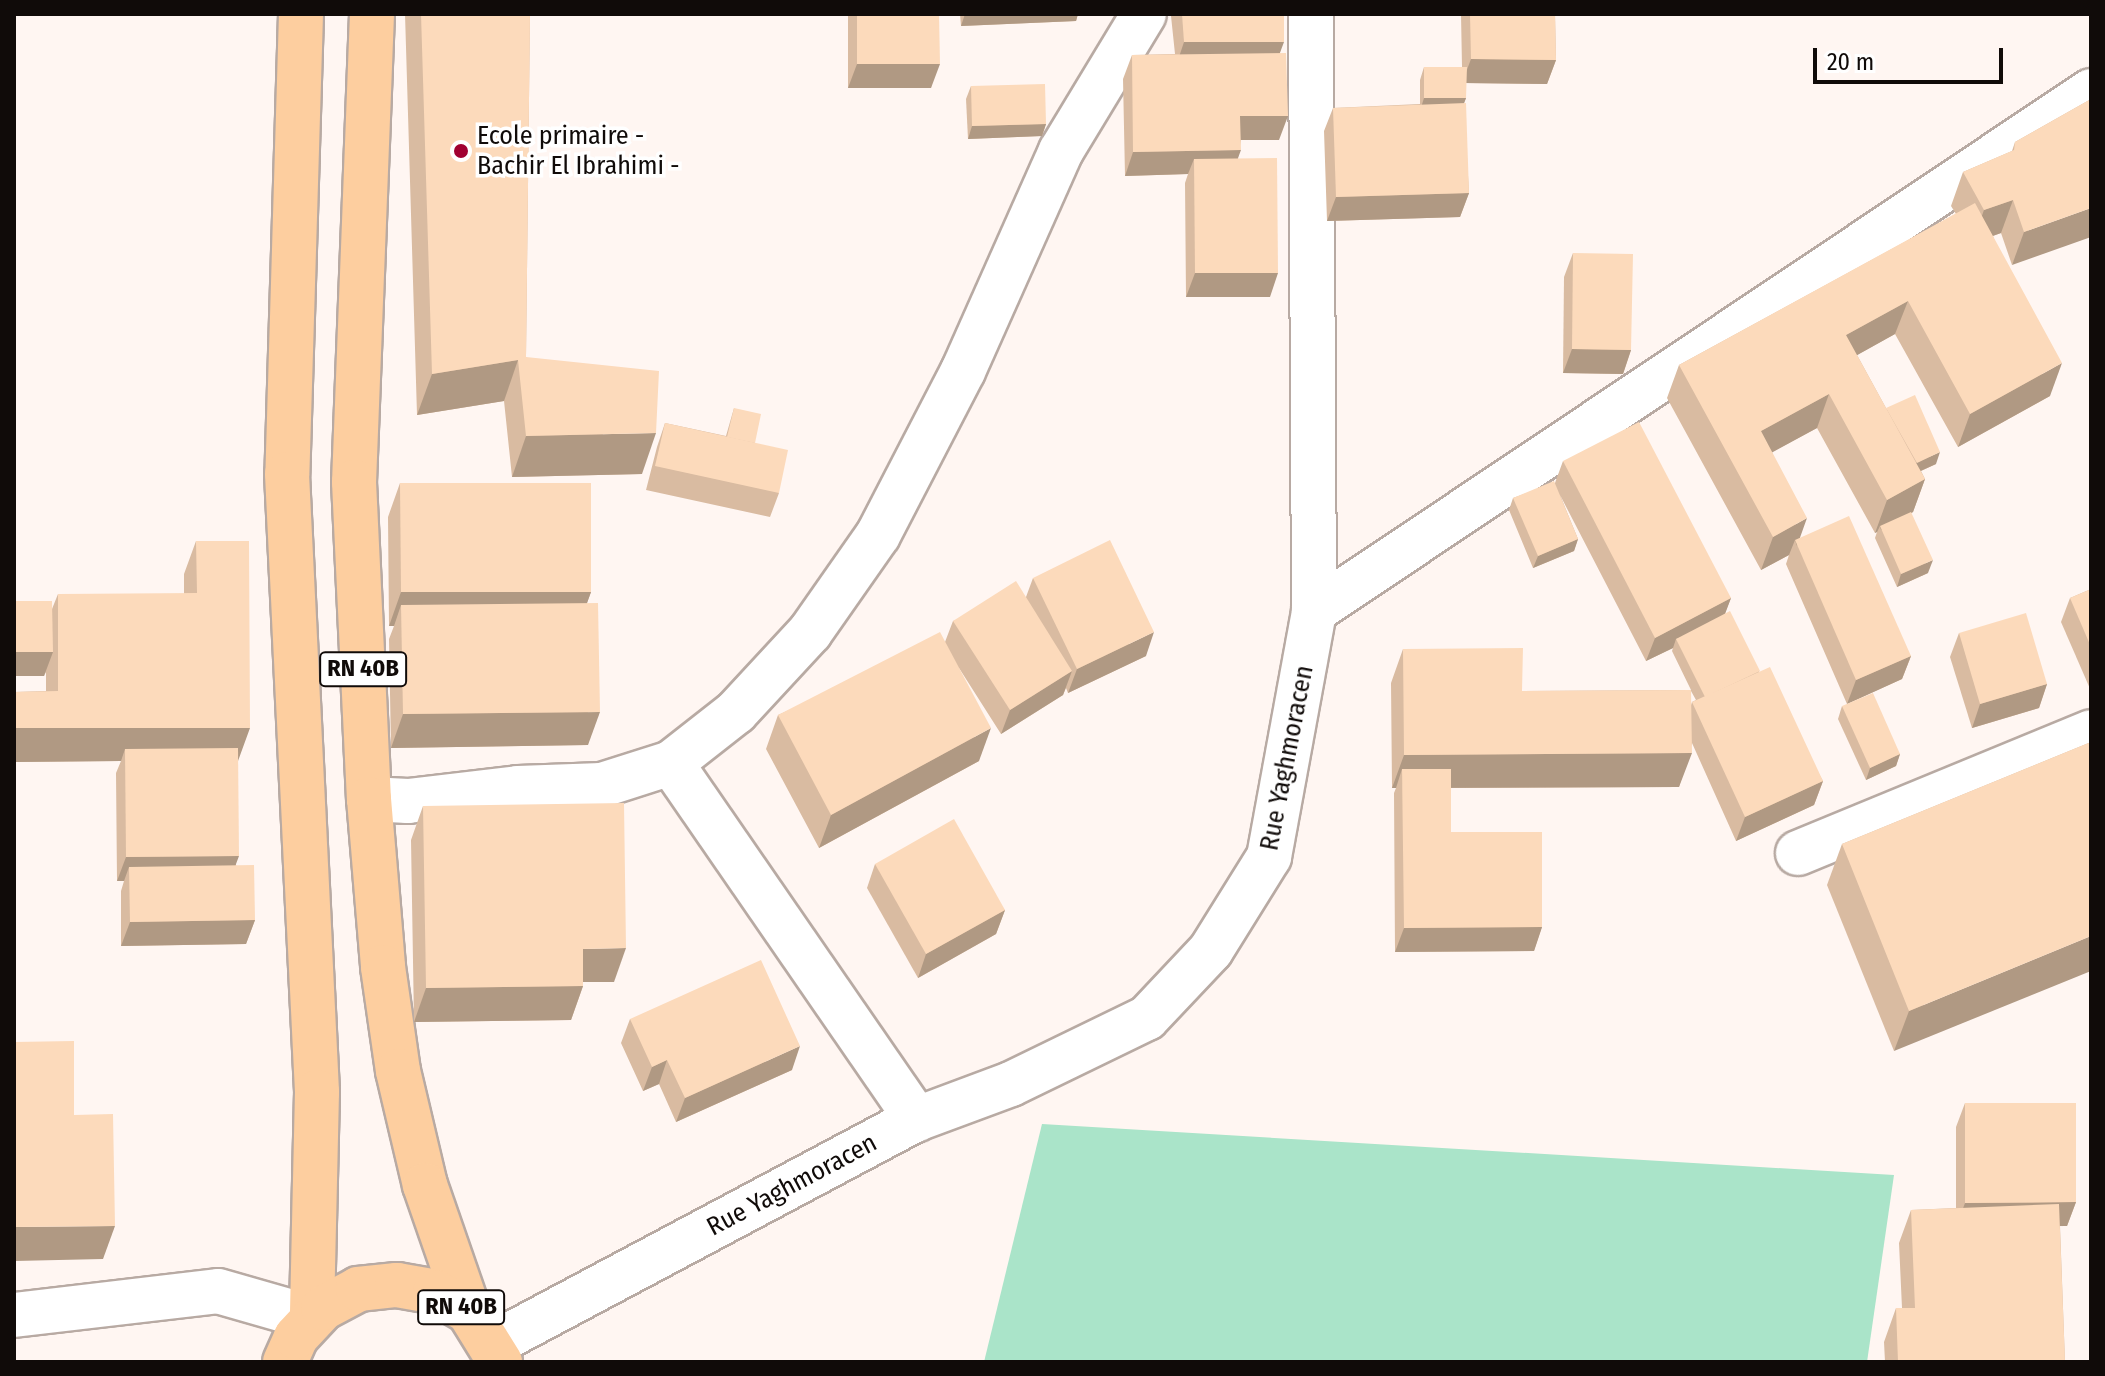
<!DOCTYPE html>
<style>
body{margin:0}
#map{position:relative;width:2105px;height:1376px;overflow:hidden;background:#fff6f2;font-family:"Fira Sans Condensed",sans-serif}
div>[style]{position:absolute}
.green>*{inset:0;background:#aae4c9}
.roads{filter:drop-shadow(2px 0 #b8aaa3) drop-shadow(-2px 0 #b8aaa3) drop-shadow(0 2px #b8aaa3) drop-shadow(0 -2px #b8aaa3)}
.minor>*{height:44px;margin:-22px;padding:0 22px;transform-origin:22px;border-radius:22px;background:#fff}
.major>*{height:44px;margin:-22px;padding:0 22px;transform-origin:22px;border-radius:22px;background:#fdce9f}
.wall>*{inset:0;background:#d9bba1}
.shaded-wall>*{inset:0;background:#b09983}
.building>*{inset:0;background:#fcdabb}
.dots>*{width:22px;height:22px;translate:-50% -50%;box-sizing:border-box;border:4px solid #fff;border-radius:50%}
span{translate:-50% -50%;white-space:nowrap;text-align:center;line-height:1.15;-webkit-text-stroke:7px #fff;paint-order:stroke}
.shield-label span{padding:2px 6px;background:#fff;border:2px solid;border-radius:6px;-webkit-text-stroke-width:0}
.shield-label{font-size:24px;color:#100b09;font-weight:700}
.poi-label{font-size:26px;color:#100b09}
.left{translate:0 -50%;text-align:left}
.street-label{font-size:26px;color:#100b09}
.frame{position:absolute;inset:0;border:16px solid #100b09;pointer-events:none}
.scale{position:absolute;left:1813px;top:48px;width:190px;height:36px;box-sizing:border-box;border:4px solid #100b09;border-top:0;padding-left:10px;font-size:24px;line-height:28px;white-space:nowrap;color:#100b09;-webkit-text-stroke:6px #fff;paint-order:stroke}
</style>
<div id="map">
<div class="green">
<i style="clip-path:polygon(1042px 1124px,1894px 1175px,1867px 1362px,984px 1362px)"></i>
</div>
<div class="roads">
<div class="minor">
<i style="left:1314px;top:611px;width:935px;rotate:-33.79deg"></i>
<i style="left:671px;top:763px;width:433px;rotate:55.4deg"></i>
<i style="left:369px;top:799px;width:39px;rotate:3deg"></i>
<i style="left:408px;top:801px;width:111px;rotate:-6.7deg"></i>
<i style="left:518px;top:788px;width:84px;rotate:-2deg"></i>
<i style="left:602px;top:785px;width:72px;rotate:-17.7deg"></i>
<i style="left:671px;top:763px;width:83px;rotate:-38.1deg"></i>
<i style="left:736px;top:712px;width:109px;rotate:-47.2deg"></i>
<i style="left:810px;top:632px;width:118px;rotate:-55deg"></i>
<i style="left:878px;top:535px;width:185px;rotate:-62.6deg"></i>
<i style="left:963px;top:371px;width:241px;rotate:-66deg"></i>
<i style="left:1061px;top:151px;width:160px;rotate:-58.8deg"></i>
<i style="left:1798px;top:853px;width:317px;rotate:-22.4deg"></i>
<i style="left:14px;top:1315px;width:205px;rotate:-6.7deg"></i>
<i style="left:218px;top:1291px;width:98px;rotate:16deg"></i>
<i style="left:493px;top:1344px;width:480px;rotate:-28deg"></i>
<i style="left:917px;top:1119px;width:100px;rotate:-20.4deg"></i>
<i style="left:1011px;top:1084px;width:151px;rotate:-25.9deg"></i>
<i style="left:1147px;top:1018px;width:93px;rotate:-46.7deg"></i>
<i style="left:1211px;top:950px;width:110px;rotate:-58.1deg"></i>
<i style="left:1269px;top:857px;width:250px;rotate:-79.6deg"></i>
<i style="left:1314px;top:611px;width:597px;rotate:-90.29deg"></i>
</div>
<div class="major">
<i style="left:301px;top:14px;width:460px;rotate:91.7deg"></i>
<i style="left:287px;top:474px;width:619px;rotate:87.22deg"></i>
<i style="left:317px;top:1092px;width:226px;rotate:91.3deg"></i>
<i style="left:372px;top:14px;width:468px;rotate:92.2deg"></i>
<i style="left:354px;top:482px;width:317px;rotate:87.3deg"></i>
<i style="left:369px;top:799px;width:169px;rotate:85.2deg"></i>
<i style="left:383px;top:967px;width:105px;rotate:81.8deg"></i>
<i style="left:398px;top:1071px;width:117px;rotate:76.7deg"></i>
<i style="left:425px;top:1185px;width:134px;rotate:70.9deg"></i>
<i style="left:285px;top:1362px;width:27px;rotate:-66deg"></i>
<i style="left:296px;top:1337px;width:40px;rotate:-47deg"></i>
<i style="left:323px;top:1308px;width:40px;rotate:-28deg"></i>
<i style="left:358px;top:1289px;width:39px;rotate:-6deg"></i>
<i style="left:397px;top:1285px;width:39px;rotate:10deg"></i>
<i style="left:435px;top:1292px;width:39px;rotate:30deg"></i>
<i style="left:469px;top:1312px;width:59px;rotate:58.2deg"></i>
</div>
</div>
<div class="wall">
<i style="clip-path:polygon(405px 14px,530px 14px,526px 357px,642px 474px,512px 477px,504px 401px,417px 415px)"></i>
<i style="clip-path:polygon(848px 14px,939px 14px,931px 88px,848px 88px)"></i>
<i style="clip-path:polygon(960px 14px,1078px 14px,1076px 21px,961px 26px)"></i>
<i style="clip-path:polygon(1172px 14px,1284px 14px,1280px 53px,1279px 140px,1241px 140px,1238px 158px,1270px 297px,1186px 297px,1185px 183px,1188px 174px,1125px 176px,1123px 79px,1132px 55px,1175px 54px,1171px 16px)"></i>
<i style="clip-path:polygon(1461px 14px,1555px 14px,1556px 60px,1547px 84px,1466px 83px,1466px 98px,1464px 103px,1469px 193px,1460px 217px,1327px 221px,1324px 131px,1333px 108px,1420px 104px,1420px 80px,1424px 67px,1462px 67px)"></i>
<i style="clip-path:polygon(971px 86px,1046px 124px,1042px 136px,968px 139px,966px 99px)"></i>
<i style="clip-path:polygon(2091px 99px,2012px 265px,2001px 233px,1993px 236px,2050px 396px,1958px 447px,1895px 334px,1857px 355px,1886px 408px,1936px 464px,1921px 471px,1925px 479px,1913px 512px,1911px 513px,1928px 573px,1897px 587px,1875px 538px,1877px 532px,1875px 533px,1817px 428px,1772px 452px,1800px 538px,1911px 656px,1902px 679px,1847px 704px,1786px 564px,1789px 555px,1761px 570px,1667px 398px,1679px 365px,1956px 214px,1951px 206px,1963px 172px,2012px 151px,2015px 142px)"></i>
<i style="clip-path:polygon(1573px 253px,1631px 350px,1623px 374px,1563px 373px,1564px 277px)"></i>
<i style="clip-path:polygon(734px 408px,755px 443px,779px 493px,770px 517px,646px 490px,657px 447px,665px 423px,726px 436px)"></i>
<i style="clip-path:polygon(evenodd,1563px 461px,1731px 598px,1725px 613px,1823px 781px,1814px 805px,1736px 841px,1692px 743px,1679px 787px,1451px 788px,1451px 832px,1542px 927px,1534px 951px,1395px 952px,1394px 793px,1396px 788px,1392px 788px,1391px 683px,1403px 649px,1522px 691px,1691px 690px,1672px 651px,1673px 648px,1646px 661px,1560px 495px,1578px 539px,1574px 551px,1533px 568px,1509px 510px,1513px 498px,1555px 483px,1563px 461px,1691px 691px,1696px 700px,1692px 702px,1691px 705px,1691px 691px)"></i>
<i style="clip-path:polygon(400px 483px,591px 592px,587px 603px,588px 745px,391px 748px,389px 639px,394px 626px,389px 626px,388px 517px)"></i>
<i style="clip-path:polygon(196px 541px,238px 759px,236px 865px,255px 920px,246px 944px,121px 946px,121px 891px,124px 881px,117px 881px,116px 773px,121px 761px,14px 762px,14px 692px,46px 691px,46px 672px,44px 676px,52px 609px,58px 594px,184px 594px,184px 574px)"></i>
<i style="clip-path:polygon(1033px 578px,1146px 656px,1068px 693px,1066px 688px,1063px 695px,1001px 734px,959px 668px,979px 761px,819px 848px,766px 749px,778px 715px,945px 642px,953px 621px,1026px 597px)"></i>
<i style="clip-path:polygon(2091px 589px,2091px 691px,2061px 622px,2070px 598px)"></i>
<i style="clip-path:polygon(1959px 633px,2047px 684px,2039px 708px,1972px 728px,1950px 657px)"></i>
<i style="clip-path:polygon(1842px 706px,1900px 754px,1896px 766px,1866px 780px,1838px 719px)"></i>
<i style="clip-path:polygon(2091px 742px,1894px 1051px,1827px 885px,1842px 844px)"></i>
<i style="clip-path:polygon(423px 806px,614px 982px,583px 982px,583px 986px,571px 1020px,414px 1022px,411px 840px)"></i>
<i style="clip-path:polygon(875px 864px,1005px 910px,996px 934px,918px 978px,867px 888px)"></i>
<i style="clip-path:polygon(630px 1019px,792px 1070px,676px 1122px,659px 1084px,643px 1091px,621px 1043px)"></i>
<i style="clip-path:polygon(1965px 1103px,2076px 1202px,2067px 1226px,2060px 1226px,2065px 1362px,1885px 1362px,1884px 1342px,1896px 1308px,1902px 1308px,1899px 1243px,1911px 1210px,1956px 1208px,1956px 1127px)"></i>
</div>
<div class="shaded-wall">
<i style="clip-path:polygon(965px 14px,1078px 14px,1076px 21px,961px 26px)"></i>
<i style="clip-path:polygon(1184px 42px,1284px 42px,1275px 66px,1176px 66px)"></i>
<i style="clip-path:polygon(1471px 59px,1556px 60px,1547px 84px,1462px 83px)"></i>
<i style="clip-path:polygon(857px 64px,940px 64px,931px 88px,848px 88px)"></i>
<i style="clip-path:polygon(1424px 98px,1466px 98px,1461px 111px,1420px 111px)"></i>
<i style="clip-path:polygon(1240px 116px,1288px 116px,1279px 140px,1231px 140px)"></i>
<i style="clip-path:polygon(1046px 124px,1042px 136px,968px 139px,972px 126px)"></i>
<i style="clip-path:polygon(1241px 150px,1232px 174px,1194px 159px,1188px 174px,1125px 176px,1133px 152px)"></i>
<i style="clip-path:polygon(1469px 193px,1460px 217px,1327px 221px,1336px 197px)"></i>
<i style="clip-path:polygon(2013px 200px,2001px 233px,1972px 243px,1984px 210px)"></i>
<i style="clip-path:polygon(2091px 208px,2091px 237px,2012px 265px,2024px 232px)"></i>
<i style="clip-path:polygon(1195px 273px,1278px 273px,1270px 297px,1186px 297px)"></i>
<i style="clip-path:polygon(1908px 301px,1895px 334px,1834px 368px,1846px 335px)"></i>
<i style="clip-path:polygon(1572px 349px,1631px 350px,1623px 374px,1563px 373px)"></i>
<i style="clip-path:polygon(518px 360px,504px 401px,417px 415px,432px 374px)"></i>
<i style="clip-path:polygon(2062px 363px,2050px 396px,1958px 447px,1970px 414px)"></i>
<i style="clip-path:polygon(1829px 394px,1817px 428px,1749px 465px,1761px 431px)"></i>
<i style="clip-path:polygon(656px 433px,642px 474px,512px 477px,526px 436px)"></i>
<i style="clip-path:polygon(1940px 452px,1936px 464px,1905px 478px,1909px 466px)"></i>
<i style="clip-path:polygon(1925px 479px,1913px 512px,1881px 530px,1880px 526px,1877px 532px,1875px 533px,1887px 500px)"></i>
<i style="clip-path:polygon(1807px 518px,1797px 546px,1795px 540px,1789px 555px,1761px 570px,1773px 537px)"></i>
<i style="clip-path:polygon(1578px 539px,1574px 551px,1533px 568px,1538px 556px)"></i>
<i style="clip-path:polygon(1933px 560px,1928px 573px,1897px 587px,1901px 574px)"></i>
<i style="clip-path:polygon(401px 592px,591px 592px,579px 625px,401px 605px,394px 626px,389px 626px)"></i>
<i style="clip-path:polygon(1731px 598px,1722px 622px,1676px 639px,1673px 648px,1646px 661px,1655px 638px)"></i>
<i style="clip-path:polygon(1154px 632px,1146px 656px,1068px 693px,1077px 669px)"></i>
<i style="clip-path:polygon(14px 652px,53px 652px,44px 676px,14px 676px)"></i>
<i style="clip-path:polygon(1911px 656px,1902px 679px,1847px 704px,1856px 680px)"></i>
<i style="clip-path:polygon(1072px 671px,1063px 695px,1001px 734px,1010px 710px)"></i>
<i style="clip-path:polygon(2047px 684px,2039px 708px,1972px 728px,1980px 704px)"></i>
<i style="clip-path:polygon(600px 712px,588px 745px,391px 748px,403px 714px)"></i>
<i style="clip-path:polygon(14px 728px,250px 728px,238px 761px,125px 749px,121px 761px,14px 762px)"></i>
<i style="clip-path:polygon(991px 728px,979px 761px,819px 848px,831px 815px)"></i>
<i style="clip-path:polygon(1692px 753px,1679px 787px,1403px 788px,1402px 769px,1396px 788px,1392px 788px,1404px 755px)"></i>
<i style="clip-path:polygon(1900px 754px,1896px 766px,1866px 780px,1870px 768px)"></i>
<i style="clip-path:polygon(1823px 781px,1814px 805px,1736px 841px,1745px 817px)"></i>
<i style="clip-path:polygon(239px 856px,230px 880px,129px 867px,124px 881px,117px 881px,126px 857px)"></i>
<i style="clip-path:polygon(1005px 910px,996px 934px,918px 978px,926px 954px)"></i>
<i style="clip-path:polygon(255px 920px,246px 944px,121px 946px,130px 922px)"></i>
<i style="clip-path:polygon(1542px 927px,1534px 951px,1395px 952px,1404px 928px)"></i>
<i style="clip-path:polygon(2091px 936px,2091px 971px,1894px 1051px,1909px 1011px)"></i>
<i style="clip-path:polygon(626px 948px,614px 982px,571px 982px,583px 949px)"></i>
<i style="clip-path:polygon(583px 986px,571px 1020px,414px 1022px,426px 988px)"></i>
<i style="clip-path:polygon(800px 1046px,792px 1070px,676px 1122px,685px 1098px)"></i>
<i style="clip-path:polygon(667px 1060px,659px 1084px,643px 1091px,652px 1067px)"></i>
<i style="clip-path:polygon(2076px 1202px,2067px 1226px,1956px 1227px,1965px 1203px)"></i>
<i style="clip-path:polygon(115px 1226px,103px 1259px,14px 1261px,14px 1227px)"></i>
</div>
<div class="building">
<i style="clip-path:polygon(421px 14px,530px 14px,526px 357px,659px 371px,656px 433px,526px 436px,518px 360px,432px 374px)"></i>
<i style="clip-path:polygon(857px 14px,939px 14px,940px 64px,857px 64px)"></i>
<i style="clip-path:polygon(1182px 14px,1284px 14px,1284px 42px,1184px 42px)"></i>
<i style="clip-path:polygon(1470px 14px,1555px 14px,1556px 60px,1471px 59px)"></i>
<i style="clip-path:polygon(1286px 53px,1288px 116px,1240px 116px,1241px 150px,1133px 152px,1132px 55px)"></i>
<i style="clip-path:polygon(1424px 67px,1467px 67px,1466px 98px,1424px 98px)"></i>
<i style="clip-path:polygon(1045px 84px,1046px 124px,972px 126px,971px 86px)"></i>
<i style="clip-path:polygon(2091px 99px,2091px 208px,2024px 232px,2013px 200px,1984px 210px,1963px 172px,2014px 150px,2015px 142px)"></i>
<i style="clip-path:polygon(1466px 103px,1469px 193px,1336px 197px,1333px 108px)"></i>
<i style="clip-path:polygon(1277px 158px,1278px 273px,1195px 273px,1194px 159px)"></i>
<i style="clip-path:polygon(1975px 203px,2062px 363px,1970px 414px,1908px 301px,1846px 335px,1925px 479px,1887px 500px,1829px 394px,1761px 431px,1807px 518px,1773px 537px,1679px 365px)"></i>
<i style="clip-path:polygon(1573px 253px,1633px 254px,1631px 350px,1572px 349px)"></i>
<i style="clip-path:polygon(1915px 395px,1940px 452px,1917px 463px,1886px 408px)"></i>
<i style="clip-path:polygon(734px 408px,761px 414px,755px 443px,727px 437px)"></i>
<i style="clip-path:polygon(1639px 422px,1731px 598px,1655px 638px,1563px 461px)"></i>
<i style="clip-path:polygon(665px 423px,788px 450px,779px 493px,655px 466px)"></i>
<i style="clip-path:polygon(1554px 481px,1578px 539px,1538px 556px,1513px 498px)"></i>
<i style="clip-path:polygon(400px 483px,591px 483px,591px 592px,401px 592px)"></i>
<i style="clip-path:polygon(1911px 512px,1933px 560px,1901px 574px,1880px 526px)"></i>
<i style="clip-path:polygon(1849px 516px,1911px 656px,1856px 680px,1795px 540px)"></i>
<i style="clip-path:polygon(1110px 540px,1154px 632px,1077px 669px,1033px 578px)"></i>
<i style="clip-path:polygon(196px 541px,249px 541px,250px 728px,14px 728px,14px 692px,58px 691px,58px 594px,197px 593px)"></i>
<i style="clip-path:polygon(1016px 581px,1072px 671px,1010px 710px,953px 621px)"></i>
<i style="clip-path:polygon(2091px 589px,2091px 647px,2070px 598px)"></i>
<i style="clip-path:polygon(14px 601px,52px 601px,53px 652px,14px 652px)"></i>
<i style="clip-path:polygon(598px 603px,600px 712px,403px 714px,401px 605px)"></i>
<i style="clip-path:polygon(1730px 611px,1760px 671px,1705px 697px,1676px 639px)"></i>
<i style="clip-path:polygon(2026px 613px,2047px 684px,1980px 704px,1959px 633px)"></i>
<i style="clip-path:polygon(940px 632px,991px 728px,831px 815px,778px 715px)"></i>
<i style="clip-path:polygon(1523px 648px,1522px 691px,1691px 690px,1692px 753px,1404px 755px,1403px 649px)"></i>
<i style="clip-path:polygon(1770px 667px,1823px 781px,1745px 817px,1692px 702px)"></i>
<i style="clip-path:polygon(1873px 693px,1900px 754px,1870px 768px,1842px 706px)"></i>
<i style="clip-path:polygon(2091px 742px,2091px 936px,1909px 1011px,1842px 844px)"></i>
<i style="clip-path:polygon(238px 748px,239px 856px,126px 857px,125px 749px)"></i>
<i style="clip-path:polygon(1402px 769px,1451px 769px,1451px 832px,1542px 832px,1542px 927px,1404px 928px)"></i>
<i style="clip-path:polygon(624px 803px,626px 948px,583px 949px,583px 986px,426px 988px,423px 806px)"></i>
<i style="clip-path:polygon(954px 819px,1005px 910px,926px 954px,875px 864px)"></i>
<i style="clip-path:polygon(254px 865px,255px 920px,130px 922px,129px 867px)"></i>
<i style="clip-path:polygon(761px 960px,800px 1046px,685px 1098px,667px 1060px,652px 1067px,630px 1019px)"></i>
<i style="clip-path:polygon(74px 1041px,74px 1115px,113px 1114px,115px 1226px,14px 1227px,14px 1042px)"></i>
<i style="clip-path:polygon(1965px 1103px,2076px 1103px,2076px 1202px,1965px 1203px)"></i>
<i style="clip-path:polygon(2059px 1204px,2065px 1362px,1898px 1362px,1896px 1308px,1915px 1308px,1911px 1210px)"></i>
</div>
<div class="dots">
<i style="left:461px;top:151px;background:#a10132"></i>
</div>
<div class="shield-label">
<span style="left:363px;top:669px">RN 40B</span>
<span style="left:461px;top:1307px">RN 40B</span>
</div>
<div class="poi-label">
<span class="left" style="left:477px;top:151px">Ecole primaire -<br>Bachir El Ibrahimi -</span>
</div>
<div class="street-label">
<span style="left:1287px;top:758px;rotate:-79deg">Rue Yaghmoracen</span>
<span style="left:792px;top:1185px;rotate:-28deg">Rue Yaghmoracen</span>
</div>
<div class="frame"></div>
<div class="scale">20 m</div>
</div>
